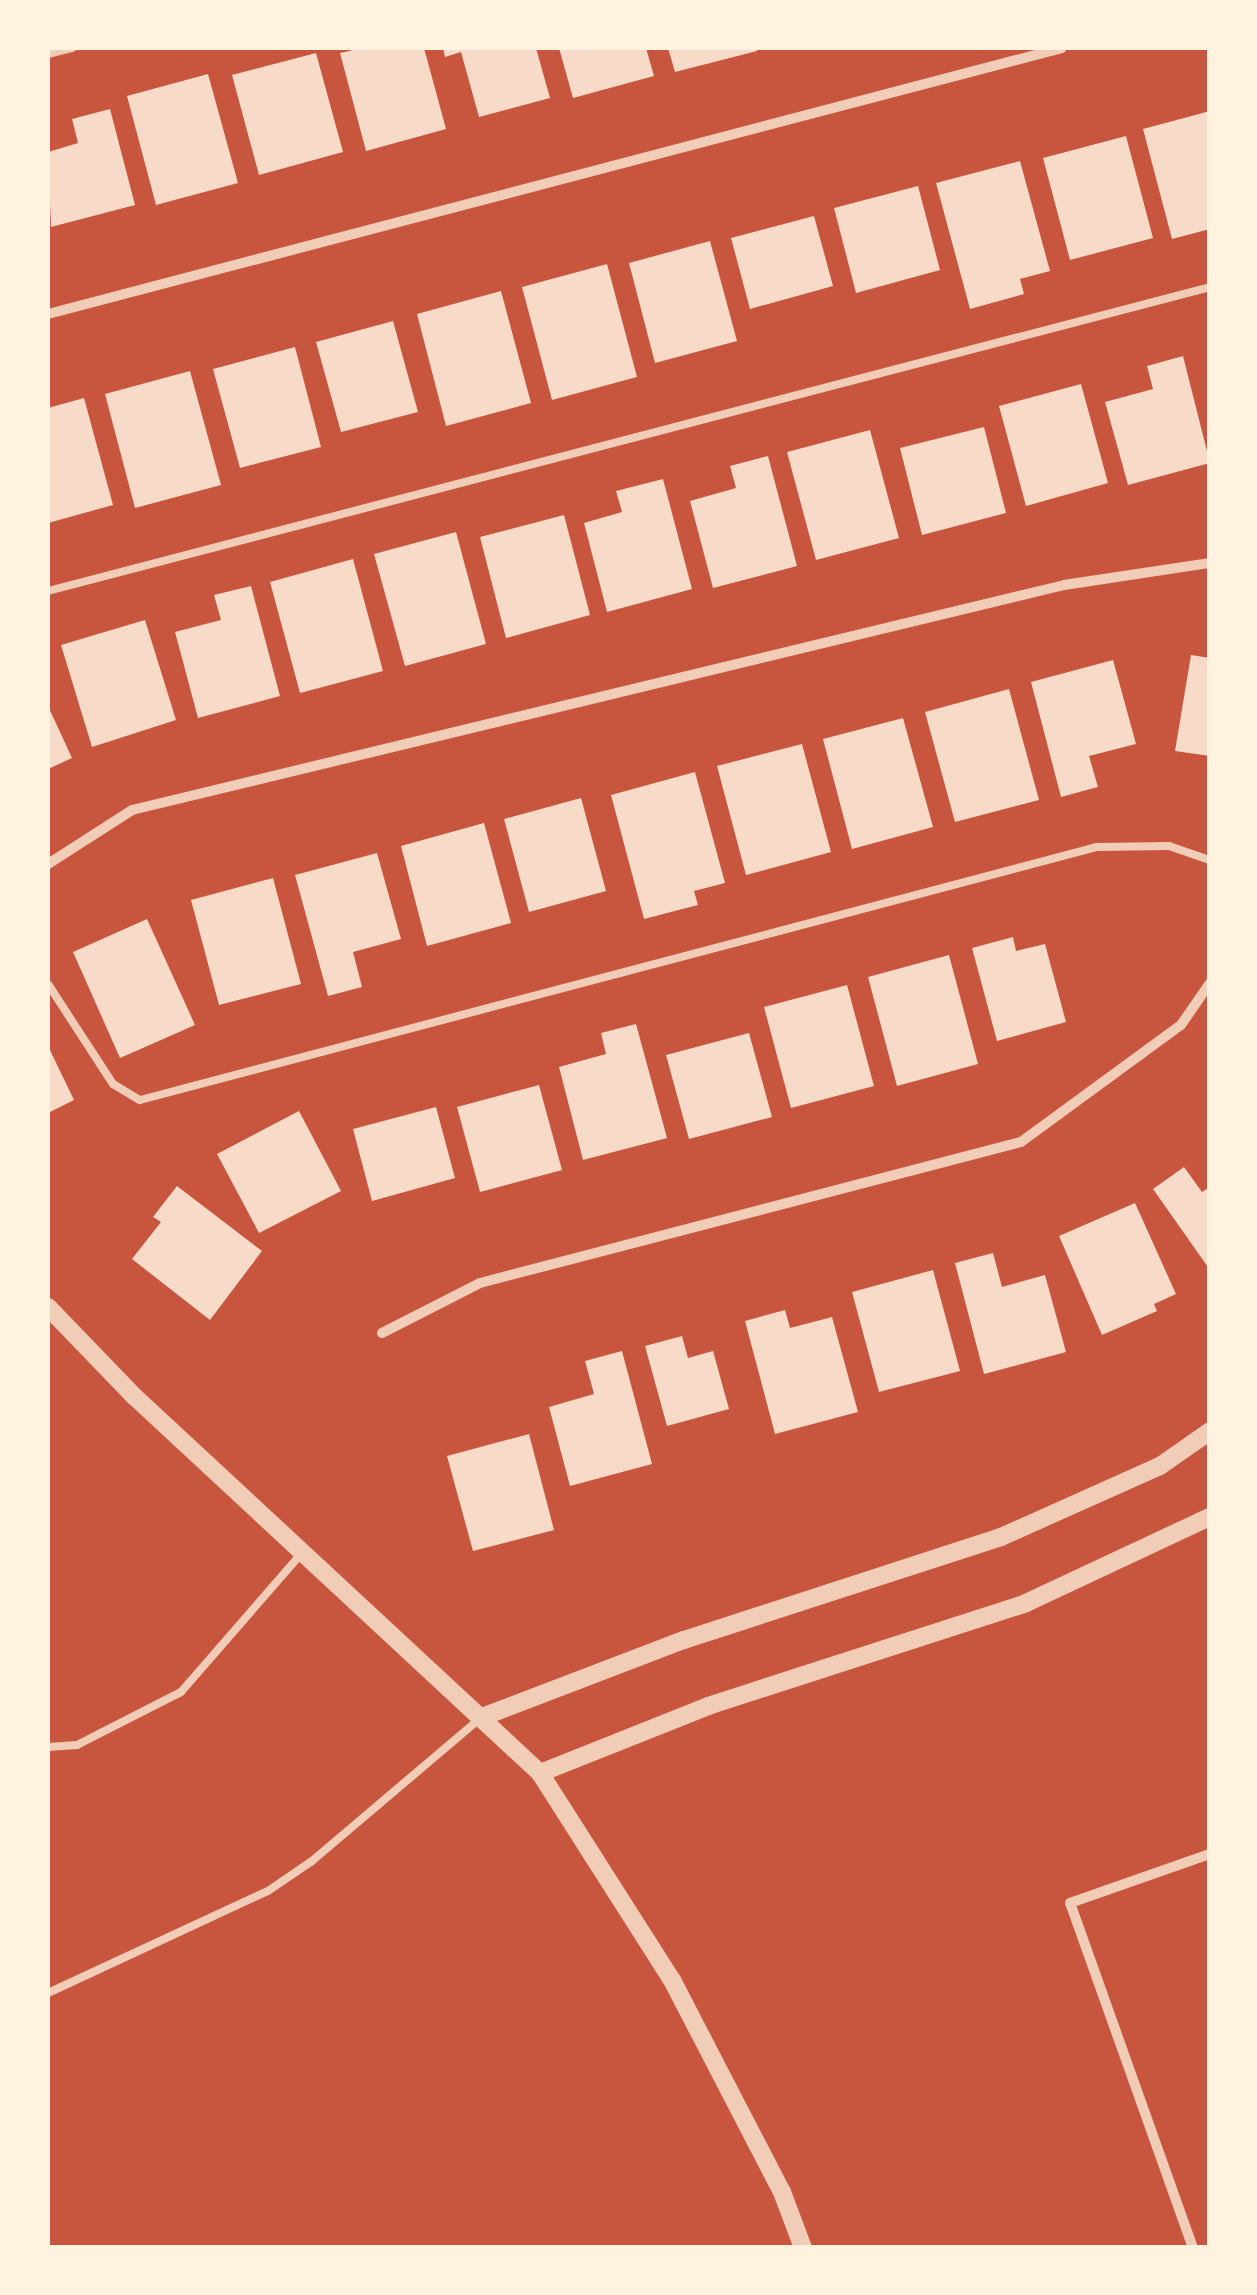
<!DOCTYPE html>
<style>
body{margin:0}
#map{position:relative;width:1257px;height:2295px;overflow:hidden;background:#c8553d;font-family:"Space Grotesk",sans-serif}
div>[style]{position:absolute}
.building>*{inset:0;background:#f7dbc8}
.service>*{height:8px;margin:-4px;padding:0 4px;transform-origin:4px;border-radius:4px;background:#f1ccb7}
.minor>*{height:10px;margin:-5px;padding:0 5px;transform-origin:5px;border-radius:5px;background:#f1ccb7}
.tertiary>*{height:18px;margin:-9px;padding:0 9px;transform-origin:9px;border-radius:9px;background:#f1ccb7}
span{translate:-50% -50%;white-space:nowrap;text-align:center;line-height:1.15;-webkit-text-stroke:10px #fff3e0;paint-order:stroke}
.frame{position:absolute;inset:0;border:50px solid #fff3e0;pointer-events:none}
</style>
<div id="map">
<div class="building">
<i style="clip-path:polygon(362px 48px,424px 48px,446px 129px,366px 151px,340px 53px)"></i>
<i style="clip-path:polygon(443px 48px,536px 48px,550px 98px,479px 117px,461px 52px,445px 57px)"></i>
<i style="clip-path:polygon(559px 48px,646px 48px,654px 76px,573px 98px)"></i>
<i style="clip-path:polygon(668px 48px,756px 48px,757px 51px,675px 72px)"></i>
<i style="clip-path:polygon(316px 53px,343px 152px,259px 175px,232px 75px)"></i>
<i style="clip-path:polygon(208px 74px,238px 183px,156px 205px,127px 96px)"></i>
<i style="clip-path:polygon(110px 109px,135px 205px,51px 227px,48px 152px,78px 143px,72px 119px)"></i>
<i style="clip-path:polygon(1210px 111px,1210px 229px,1172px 239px,1143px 129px)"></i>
<i style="clip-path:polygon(1126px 136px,1153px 238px,1070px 260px,1043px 158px)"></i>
<i style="clip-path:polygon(1020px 161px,1050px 271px,1020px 279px,1024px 294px,970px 309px,936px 183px)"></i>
<i style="clip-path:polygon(918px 186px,940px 270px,856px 293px,834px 208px)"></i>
<i style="clip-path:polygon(814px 216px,833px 286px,750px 309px,731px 238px)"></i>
<i style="clip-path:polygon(710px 241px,737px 341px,655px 363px,629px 263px)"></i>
<i style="clip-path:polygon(607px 264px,637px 377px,552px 400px,522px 287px)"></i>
<i style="clip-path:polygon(501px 291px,531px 403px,446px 426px,417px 314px)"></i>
<i style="clip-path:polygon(393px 321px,418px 412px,341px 432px,316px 342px)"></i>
<i style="clip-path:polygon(295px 347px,321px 447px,240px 468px,213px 369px)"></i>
<i style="clip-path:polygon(1183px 356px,1210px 463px,1128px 485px,1105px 402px,1153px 389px,1147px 366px)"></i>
<i style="clip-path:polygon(190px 371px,221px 485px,135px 508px,105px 394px)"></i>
<i style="clip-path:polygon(1081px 384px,1108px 483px,1026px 506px,999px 406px)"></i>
<i style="clip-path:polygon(84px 398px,113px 505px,48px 523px,48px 408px)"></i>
<i style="clip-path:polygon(984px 427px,1006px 513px,922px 535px,900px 448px)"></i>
<i style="clip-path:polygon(870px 430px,899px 538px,816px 560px,787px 452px)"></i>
<i style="clip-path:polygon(768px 456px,797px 566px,713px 588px,690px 501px,736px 488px,730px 466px)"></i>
<i style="clip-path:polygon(663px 479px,692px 589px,607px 612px,584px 523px,622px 512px,616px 491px)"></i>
<i style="clip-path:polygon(564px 515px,590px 615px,506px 638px,480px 537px)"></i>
<i style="clip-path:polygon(456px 532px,486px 644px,405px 666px,374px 554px)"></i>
<i style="clip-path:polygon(353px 559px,383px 671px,300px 693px,270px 582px)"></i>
<i style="clip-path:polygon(251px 586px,280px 696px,198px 718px,175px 632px,221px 620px,214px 595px)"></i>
<i style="clip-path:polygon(145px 620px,176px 720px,92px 747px,61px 645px)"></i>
<i style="clip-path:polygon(1191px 655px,1210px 658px,1210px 756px,1175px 751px)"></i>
<i style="clip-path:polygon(1113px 660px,1136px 744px,1089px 756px,1098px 787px,1061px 797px,1031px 682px)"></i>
<i style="clip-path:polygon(1009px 689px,1039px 800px,955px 822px,925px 712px)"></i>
<i style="clip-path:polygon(48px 706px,72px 758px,48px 769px)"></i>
<i style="clip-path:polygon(903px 718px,933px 827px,852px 849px,823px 739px)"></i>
<i style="clip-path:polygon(802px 744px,831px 852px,746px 875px,717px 766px)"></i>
<i style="clip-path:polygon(695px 772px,725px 883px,694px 891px,698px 905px,644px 919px,611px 795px)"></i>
<i style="clip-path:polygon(581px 798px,606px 891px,529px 912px,504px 819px)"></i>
<i style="clip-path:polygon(484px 823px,511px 923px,427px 946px,401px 846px)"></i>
<i style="clip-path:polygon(377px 853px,401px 939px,353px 952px,362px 987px,328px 996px,295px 875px)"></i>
<i style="clip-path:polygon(273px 878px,301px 984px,219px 1005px,191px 900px)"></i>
<i style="clip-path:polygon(147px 919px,195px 1025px,120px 1058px,73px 952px)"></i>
<i style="clip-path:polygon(1013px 937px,1016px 951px,1045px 944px,1066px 1022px,997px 1041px,972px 948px)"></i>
<i style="clip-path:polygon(949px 955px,978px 1064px,897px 1086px,868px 977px)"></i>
<i style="clip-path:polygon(847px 985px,874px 1086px,791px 1108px,764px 1007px)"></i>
<i style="clip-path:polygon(636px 1024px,667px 1138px,583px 1160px,559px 1067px,606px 1054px,601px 1033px)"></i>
<i style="clip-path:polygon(749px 1033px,772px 1117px,689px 1139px,666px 1055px)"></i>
<i style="clip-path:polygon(48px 1046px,74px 1100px,48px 1113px)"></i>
<i style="clip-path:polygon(539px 1085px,562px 1170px,480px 1192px,457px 1107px)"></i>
<i style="clip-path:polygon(436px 1107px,455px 1178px,372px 1201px,353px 1129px)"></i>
<i style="clip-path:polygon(299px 1111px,341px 1191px,259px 1233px,217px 1154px)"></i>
<i style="clip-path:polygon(1184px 1167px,1202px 1192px,1210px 1187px,1210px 1270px,1153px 1189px)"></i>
<i style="clip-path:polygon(177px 1186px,262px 1251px,210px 1320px,132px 1259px,161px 1222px,153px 1217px)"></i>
<i style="clip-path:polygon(1135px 1203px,1176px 1294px,1154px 1304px,1157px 1311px,1102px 1335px,1059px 1236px)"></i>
<i style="clip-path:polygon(993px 1253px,1002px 1287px,1045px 1275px,1066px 1352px,984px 1374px,955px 1263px)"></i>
<i style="clip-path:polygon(933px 1270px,960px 1371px,879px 1392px,852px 1292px)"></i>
<i style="clip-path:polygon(785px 1310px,790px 1328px,832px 1317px,858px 1412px,775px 1434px,745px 1321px)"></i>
<i style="clip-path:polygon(682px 1336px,688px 1358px,713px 1351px,729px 1409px,667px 1426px,645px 1346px)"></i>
<i style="clip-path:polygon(622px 1351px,652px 1464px,570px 1486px,549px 1407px,594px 1394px,585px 1361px)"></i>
<i style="clip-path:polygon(529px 1434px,554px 1530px,473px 1551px,447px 1456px)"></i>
</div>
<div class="service">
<i style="left:48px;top:54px;width:25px;rotate:-14deg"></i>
<i style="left:48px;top:591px;width:1201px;rotate:-14.66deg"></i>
<i style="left:48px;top:984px;width:119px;rotate:57deg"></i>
<i style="left:113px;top:1084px;width:31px;rotate:31deg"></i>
<i style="left:140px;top:1100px;width:990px;rotate:-14.81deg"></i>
<i style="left:1097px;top:847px;width:72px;rotate:-0.8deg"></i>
<i style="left:1169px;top:846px;width:43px;rotate:18.9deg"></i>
<i style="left:48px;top:1747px;width:29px;rotate:-4deg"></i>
<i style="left:77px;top:1745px;width:117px;rotate:-27deg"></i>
<i style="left:181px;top:1692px;width:184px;rotate:-49deg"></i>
<i style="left:48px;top:1993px;width:242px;rotate:-24.9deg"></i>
<i style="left:268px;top:1891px;width:53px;rotate:-34.3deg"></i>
<i style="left:312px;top:1861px;width:223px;rotate:-40.3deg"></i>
</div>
<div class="minor">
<i style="left:48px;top:314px;width:1048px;rotate:-14.7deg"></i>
<i style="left:48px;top:864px;width:100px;rotate:-32.7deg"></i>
<i style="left:132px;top:810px;width:959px;rotate:-13.57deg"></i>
<i style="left:1064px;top:585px;width:148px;rotate:-8.6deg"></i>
<i style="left:382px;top:1333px;width:110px;rotate:-27deg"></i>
<i style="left:480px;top:1283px;width:559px;rotate:-14.61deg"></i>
<i style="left:1021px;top:1142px;width:198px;rotate:-36.2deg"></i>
<i style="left:1181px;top:1025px;width:51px;rotate:-55.4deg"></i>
<i style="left:1193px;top:2248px;width:366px;rotate:-109.6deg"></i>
<i style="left:1070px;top:1903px;width:148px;rotate:-19.3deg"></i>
</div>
<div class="tertiary">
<i style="left:48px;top:1307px;width:125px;rotate:46deg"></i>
<i style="left:135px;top:1397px;width:553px;rotate:42.87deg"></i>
<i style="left:540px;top:1773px;width:246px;rotate:57.5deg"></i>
<i style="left:672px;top:1980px;width:239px;rotate:62.6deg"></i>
<i style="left:782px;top:2192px;width:60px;rotate:69.4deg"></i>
<i style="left:482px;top:1717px;width:216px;rotate:-20.9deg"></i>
<i style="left:684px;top:1640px;width:333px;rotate:-18deg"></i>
<i style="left:1001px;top:1537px;width:174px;rotate:-24.1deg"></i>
<i style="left:1160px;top:1466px;width:61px;rotate:-35deg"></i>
<i style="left:540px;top:1773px;width:181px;rotate:-21.7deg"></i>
<i style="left:708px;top:1706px;width:334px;rotate:-17.9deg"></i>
<i style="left:1026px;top:1603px;width:203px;rotate:-25.1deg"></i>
</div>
<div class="frame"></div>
</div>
